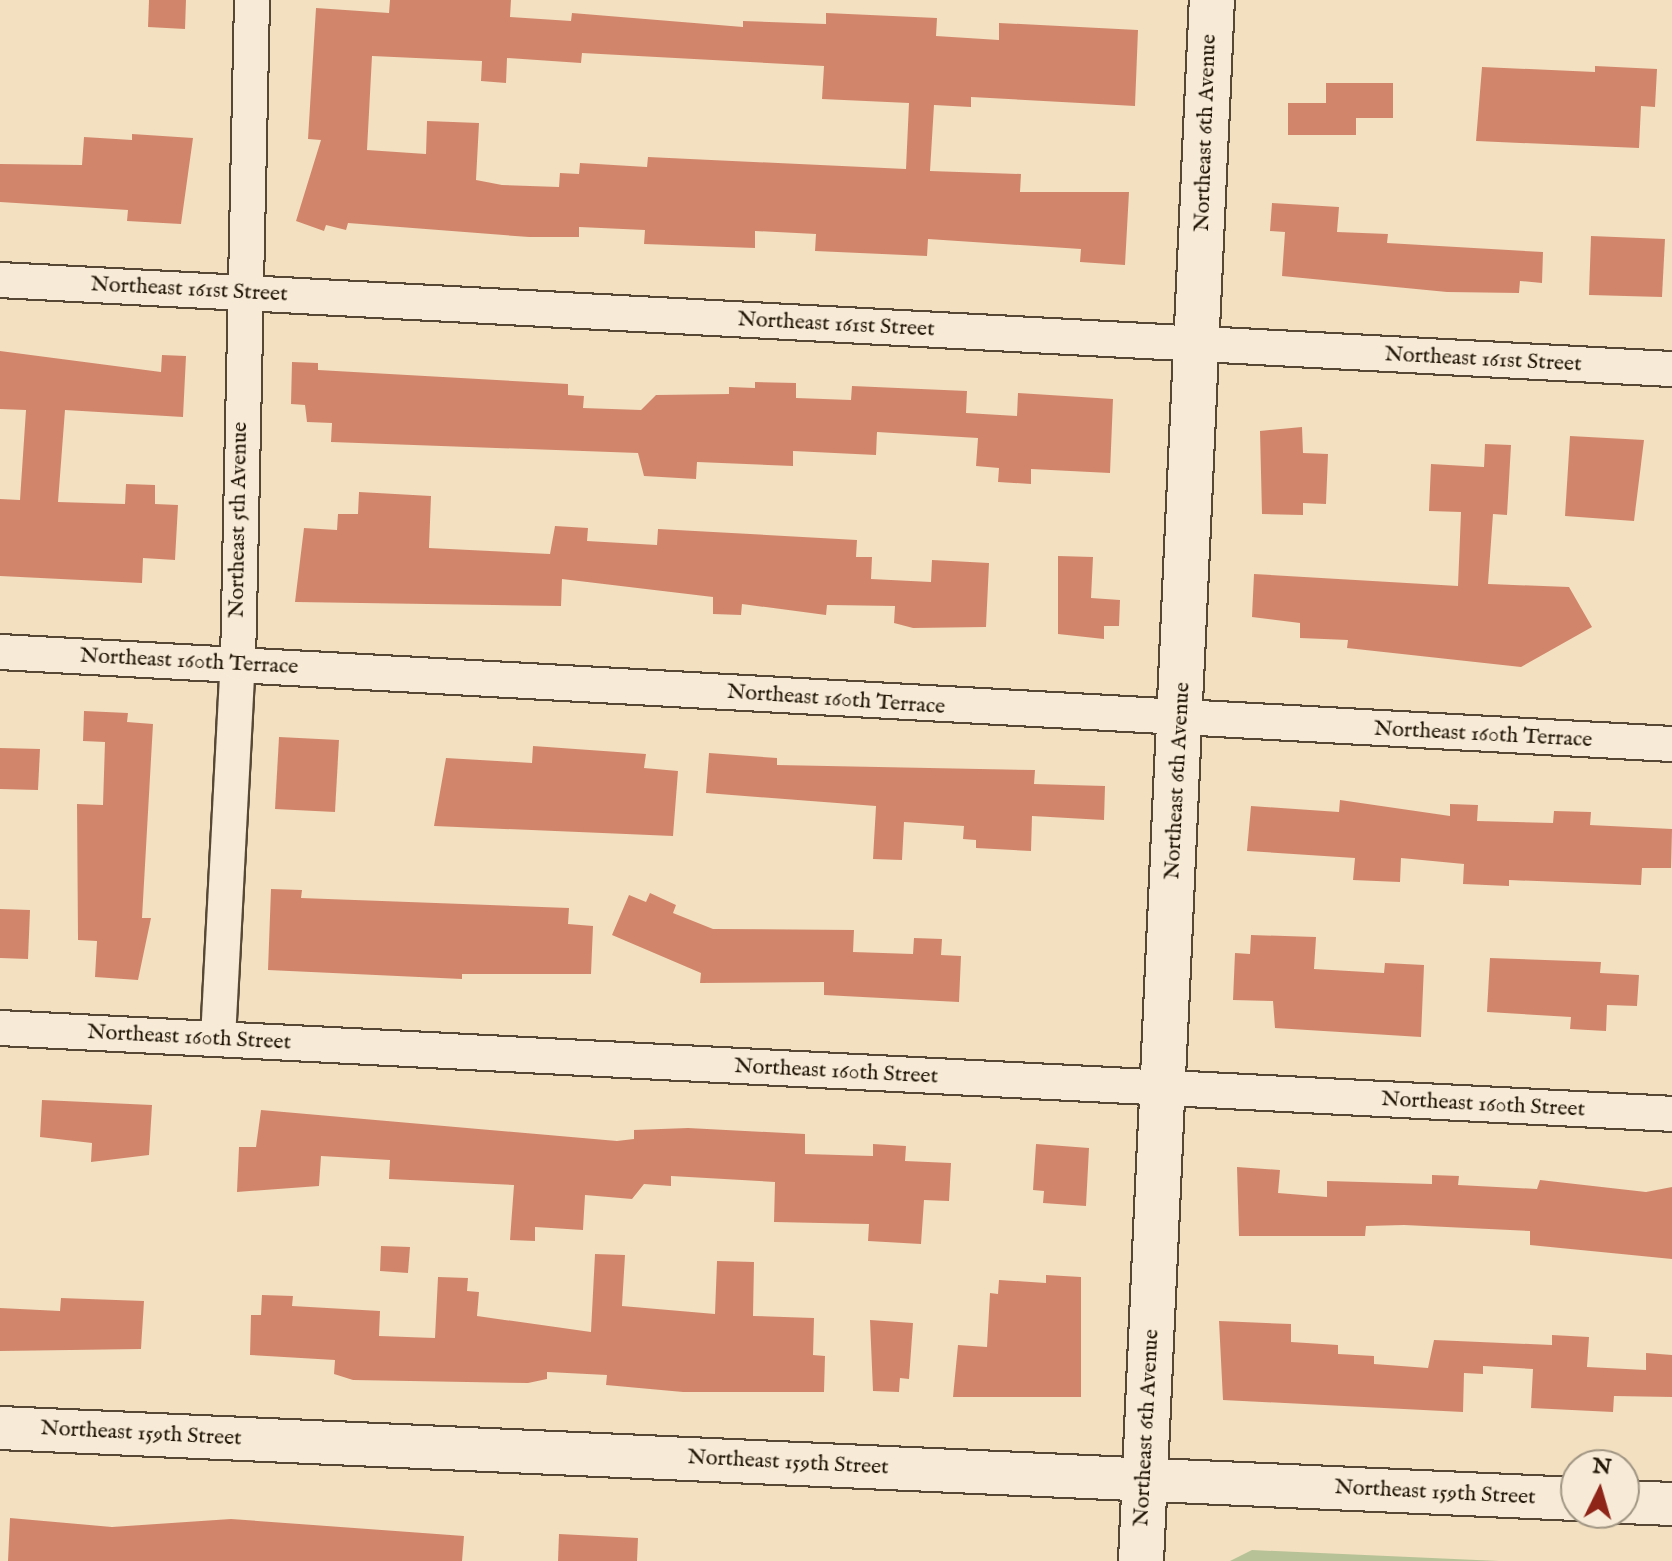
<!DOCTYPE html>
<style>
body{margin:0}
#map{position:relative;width:1672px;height:1561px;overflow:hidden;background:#f3e0c1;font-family:"IM FELL English",serif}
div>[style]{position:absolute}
.green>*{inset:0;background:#b7c396}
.building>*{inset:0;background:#d1866b}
.roads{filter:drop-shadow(2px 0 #564835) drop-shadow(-2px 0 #564835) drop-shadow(0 2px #564835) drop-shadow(0 -2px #564835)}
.minor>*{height:34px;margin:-17px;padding:0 17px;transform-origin:17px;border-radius:17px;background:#f7ebd7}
.tertiary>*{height:42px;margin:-21px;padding:0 21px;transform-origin:21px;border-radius:21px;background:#f7ebd7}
.secondary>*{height:44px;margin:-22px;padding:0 22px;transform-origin:22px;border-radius:22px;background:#f7ebd7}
span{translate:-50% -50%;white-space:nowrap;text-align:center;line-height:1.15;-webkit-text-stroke:6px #f7ebd7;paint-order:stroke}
.street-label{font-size:22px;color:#211606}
.north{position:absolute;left:1560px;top:1449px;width:80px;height:80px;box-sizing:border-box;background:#f7ebd7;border:2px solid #a19683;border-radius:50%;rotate:5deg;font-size:22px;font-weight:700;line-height:32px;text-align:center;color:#211606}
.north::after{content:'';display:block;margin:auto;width:28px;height:36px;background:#8f2418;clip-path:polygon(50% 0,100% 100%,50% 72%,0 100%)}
</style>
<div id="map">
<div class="green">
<i style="clip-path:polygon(1252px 1550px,1499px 1561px,1230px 1561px)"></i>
</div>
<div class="building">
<i style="clip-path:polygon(149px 0,186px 0,185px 29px,148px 27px)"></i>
<i style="clip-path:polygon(evenodd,390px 0,511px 0,510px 17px,571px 21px,572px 13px,743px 27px,743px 21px,826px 24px,826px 13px,937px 18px,936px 36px,999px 40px,999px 23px,1138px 30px,1135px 106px,971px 97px,971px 107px,934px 105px,930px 171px,1021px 174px,1020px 192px,1129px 192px,1125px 265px,1080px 262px,1081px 249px,928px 239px,927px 256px,815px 251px,816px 234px,755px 231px,755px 248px,644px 244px,645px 230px,579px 227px,579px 237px,529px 237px,348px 223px,346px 230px,326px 225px,324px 231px,296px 221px,321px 140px,308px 139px,316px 8px,389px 13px,390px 0,582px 53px,824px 66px,822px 99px,909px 103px,906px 169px,648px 157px,647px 167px,580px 163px,579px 174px,560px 173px,559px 187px,502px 185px,476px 180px,479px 123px,427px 121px,426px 154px,367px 150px,372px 56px,482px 61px,481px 81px,506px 83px,507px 58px,581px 63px,582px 53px)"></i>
<i style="clip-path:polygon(1595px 66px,1657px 69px,1655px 107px,1641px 106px,1639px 148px,1476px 141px,1482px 67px,1595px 72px)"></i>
<i style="clip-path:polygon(1326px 83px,1393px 83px,1393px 118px,1356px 118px,1356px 135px,1288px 135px,1288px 103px,1326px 103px)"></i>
<i style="clip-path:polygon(132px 134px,193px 138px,181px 224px,127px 221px,128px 210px,0 202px,0 164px,82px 165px,84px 137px,132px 140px)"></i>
<i style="clip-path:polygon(1272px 203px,1339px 207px,1337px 232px,1388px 234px,1387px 243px,1543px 252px,1542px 283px,1520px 281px,1519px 293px,1447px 292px,1282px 276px,1285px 232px,1270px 231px)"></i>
<i style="clip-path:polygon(1591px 236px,1665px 239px,1662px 297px,1589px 295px)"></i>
<i style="clip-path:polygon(0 351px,161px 372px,162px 355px,186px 356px,183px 417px,65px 410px,58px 502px,125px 504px,126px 484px,155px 485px,155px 504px,178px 505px,175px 560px,143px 558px,142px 583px,0 576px,0 499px,20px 500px,26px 410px,0 409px)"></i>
<i style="clip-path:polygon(292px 362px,318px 363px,318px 370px,568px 384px,568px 395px,584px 396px,583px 408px,641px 410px,656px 395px,729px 394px,729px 387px,755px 388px,755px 382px,796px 383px,796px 398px,851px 400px,852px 386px,967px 391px,966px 413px,1017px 416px,1018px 393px,1113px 399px,1110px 473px,1031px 469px,1031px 484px,998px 482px,999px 468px,976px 466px,978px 438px,877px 432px,876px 455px,793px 451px,793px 466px,697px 462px,696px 479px,644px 476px,638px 453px,331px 442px,332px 423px,307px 422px,305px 405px,291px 404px)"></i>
<i style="clip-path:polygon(1302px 427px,1303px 453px,1328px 454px,1326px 504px,1303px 503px,1303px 515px,1262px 514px,1260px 431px)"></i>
<i style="clip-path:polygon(1570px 436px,1644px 440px,1634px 521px,1565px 516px)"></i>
<i style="clip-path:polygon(1485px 444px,1511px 445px,1507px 515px,1493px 514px,1488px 584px,1569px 587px,1592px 627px,1521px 667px,1347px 648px,1348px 640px,1300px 638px,1300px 623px,1252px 617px,1254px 574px,1458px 586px,1461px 512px,1429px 511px,1431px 464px,1484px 467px)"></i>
<i style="clip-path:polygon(359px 492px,431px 496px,429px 548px,550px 554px,555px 526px,588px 528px,587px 541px,657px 545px,658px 529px,857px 540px,856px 557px,872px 557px,871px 579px,931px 582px,932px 560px,989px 563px,986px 627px,913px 628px,894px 623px,895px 606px,827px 605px,826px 615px,742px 604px,741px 615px,713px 614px,713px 597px,562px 579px,561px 606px,295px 602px,304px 528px,337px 530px,338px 514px,358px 514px)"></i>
<i style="clip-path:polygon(1058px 556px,1093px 557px,1091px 598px,1120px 600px,1119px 626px,1104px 626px,1104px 639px,1058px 634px)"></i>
<i style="clip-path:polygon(84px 711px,128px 713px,127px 722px,153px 724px,142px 918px,151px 918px,138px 980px,95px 977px,97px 941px,78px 940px,77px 804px,103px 805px,105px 742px,83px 741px)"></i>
<i style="clip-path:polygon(279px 737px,339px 740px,335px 812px,275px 809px)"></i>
<i style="clip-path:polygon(533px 746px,646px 754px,644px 768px,678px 771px,673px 836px,434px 826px,446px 758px,532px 763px)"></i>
<i style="clip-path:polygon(0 748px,40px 749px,38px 790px,0 789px)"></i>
<i style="clip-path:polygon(709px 753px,777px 758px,777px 765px,1035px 770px,1034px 784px,1105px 786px,1104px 820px,1032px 816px,1031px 851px,976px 848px,976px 840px,963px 839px,964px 826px,904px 822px,902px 860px,873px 859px,876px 806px,706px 793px)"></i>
<i style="clip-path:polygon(1340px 800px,1450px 816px,1450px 804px,1478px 805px,1477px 821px,1553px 823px,1554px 811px,1591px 812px,1590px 825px,1672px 829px,1671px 868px,1642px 868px,1641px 885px,1509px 880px,1509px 886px,1463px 884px,1464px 864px,1401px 858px,1400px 882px,1353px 880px,1355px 858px,1247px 851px,1251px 806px,1339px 812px)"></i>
<i style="clip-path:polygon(271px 889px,302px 890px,301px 898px,569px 908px,568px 924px,593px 926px,591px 974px,462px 974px,462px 979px,268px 970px)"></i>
<i style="clip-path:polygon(650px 893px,676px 905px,673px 913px,713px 929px,854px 930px,853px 952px,913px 954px,914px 938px,942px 939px,941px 955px,961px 956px,959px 1002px,824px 995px,824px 982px,700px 983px,701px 973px,612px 935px,629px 895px,646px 902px)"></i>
<i style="clip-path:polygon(0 909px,30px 910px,28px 959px,0 958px)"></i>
<i style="clip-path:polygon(1251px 935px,1316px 937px,1314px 969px,1384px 973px,1385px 963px,1424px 965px,1421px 1037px,1275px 1028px,1273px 1001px,1233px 1000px,1235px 953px,1250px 954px)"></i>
<i style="clip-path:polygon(1490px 958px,1601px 962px,1600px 973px,1639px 975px,1637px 1006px,1607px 1005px,1606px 1031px,1570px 1029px,1571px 1017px,1487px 1012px)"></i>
<i style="clip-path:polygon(42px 1100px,152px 1105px,149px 1155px,91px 1162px,92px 1143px,40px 1137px)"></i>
<i style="clip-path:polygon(261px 1110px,617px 1141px,634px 1139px,634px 1130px,688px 1128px,805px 1134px,805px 1154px,873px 1156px,873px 1144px,906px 1146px,905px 1161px,951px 1163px,949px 1201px,924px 1200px,921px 1244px,868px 1241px,869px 1224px,774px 1222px,775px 1182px,671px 1176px,671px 1186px,644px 1184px,632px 1199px,585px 1195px,583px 1230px,535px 1227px,535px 1241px,510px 1240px,514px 1185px,389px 1179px,390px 1160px,321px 1156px,319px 1186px,237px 1192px,239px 1147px,256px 1147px)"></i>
<i style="clip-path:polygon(1036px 1144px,1089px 1148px,1086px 1206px,1043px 1203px,1044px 1191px,1033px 1190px)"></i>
<i style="clip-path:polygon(1237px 1167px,1280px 1170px,1278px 1193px,1327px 1197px,1327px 1181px,1432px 1184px,1432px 1175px,1459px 1176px,1458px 1185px,1537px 1189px,1540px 1180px,1646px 1192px,1672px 1187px,1672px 1259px,1530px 1245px,1530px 1231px,1404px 1225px,1366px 1226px,1365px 1236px,1239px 1236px)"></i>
<i style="clip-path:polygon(381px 1246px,410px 1247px,408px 1273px,380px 1271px)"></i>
<i style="clip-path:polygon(595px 1254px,625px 1255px,622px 1306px,715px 1314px,717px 1261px,754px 1262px,753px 1316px,814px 1318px,813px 1355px,825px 1356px,824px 1392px,683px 1392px,606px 1385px,607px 1375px,547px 1372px,547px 1379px,528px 1383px,353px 1380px,334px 1374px,335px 1360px,250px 1355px,251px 1315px,261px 1315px,262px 1295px,293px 1296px,292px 1306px,380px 1311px,379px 1336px,435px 1338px,438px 1277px,468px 1278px,467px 1291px,479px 1292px,477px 1316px,591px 1332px)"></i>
<i style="clip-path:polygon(1046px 1275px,1081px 1277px,1081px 1397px,953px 1397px,958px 1345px,987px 1347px,990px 1293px,998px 1294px,999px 1280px,1046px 1283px)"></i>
<i style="clip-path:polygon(61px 1298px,144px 1301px,141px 1349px,0 1351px,0 1308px,60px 1311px)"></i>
<i style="clip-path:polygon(870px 1320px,913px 1323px,909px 1379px,900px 1378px,899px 1392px,873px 1391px)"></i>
<i style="clip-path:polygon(1219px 1321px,1291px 1324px,1291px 1342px,1338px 1345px,1338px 1354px,1374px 1356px,1374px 1364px,1428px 1368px,1434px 1340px,1552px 1345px,1552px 1335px,1589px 1337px,1587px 1367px,1646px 1370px,1646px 1353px,1672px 1355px,1672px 1397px,1614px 1396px,1613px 1412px,1531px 1408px,1533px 1369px,1483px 1366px,1483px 1374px,1464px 1373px,1463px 1412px,1223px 1400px)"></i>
<i style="clip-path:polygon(10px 1518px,112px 1527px,231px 1519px,464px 1536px,462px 1561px,8px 1561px)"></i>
<i style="clip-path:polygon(559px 1534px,638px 1538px,637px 1561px,558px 1561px)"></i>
</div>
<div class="roads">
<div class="minor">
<i style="left:0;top:280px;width:1674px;rotate:3.05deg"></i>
<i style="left:0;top:652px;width:1675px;rotate:3.15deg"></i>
<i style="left:0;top:1028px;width:1674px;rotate:2.94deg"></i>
<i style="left:218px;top:1039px;width:377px;rotate:-87deg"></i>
<i style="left:238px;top:663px;width:663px;rotate:-88.79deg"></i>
</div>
<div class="tertiary">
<i style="left:0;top:1428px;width:1578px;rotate:2.58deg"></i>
<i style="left:1624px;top:1502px;width:48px;rotate:2.4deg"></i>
</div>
<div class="secondary">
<i style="left:1141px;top:1561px;width:1563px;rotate:-87.4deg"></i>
</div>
</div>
<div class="street-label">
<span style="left:1206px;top:133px;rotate:-88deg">Northeast 6th Avenue</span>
<span style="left:189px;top:290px;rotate:3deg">Northeast 161st Street</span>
<span style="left:836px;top:325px;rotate:3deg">Northeast 161st Street</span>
<span style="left:1483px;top:360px;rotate:3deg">Northeast 161st Street</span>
<span style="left:239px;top:520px;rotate:-89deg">Northeast 5th Avenue</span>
<span style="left:189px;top:662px;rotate:3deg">Northeast 160th Terrace</span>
<span style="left:836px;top:700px;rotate:4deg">Northeast 160th Terrace</span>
<span style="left:1483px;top:735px;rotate:3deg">Northeast 160th Terrace</span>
<span style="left:1178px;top:781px;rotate:-87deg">Northeast 6th Avenue</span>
<span style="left:189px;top:1038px;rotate:3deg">Northeast 160th Street</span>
<span style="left:836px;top:1072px;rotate:3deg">Northeast 160th Street</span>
<span style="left:1483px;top:1105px;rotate:3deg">Northeast 160th Street</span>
<span style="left:1147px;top:1428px;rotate:-87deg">Northeast 6th Avenue</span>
<span style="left:141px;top:1434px;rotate:3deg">Northeast 159th Street</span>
<span style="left:788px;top:1463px;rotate:3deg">Northeast 159th Street</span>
<span style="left:1435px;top:1493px;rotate:3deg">Northeast 159th Street</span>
</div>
<div class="north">N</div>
</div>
